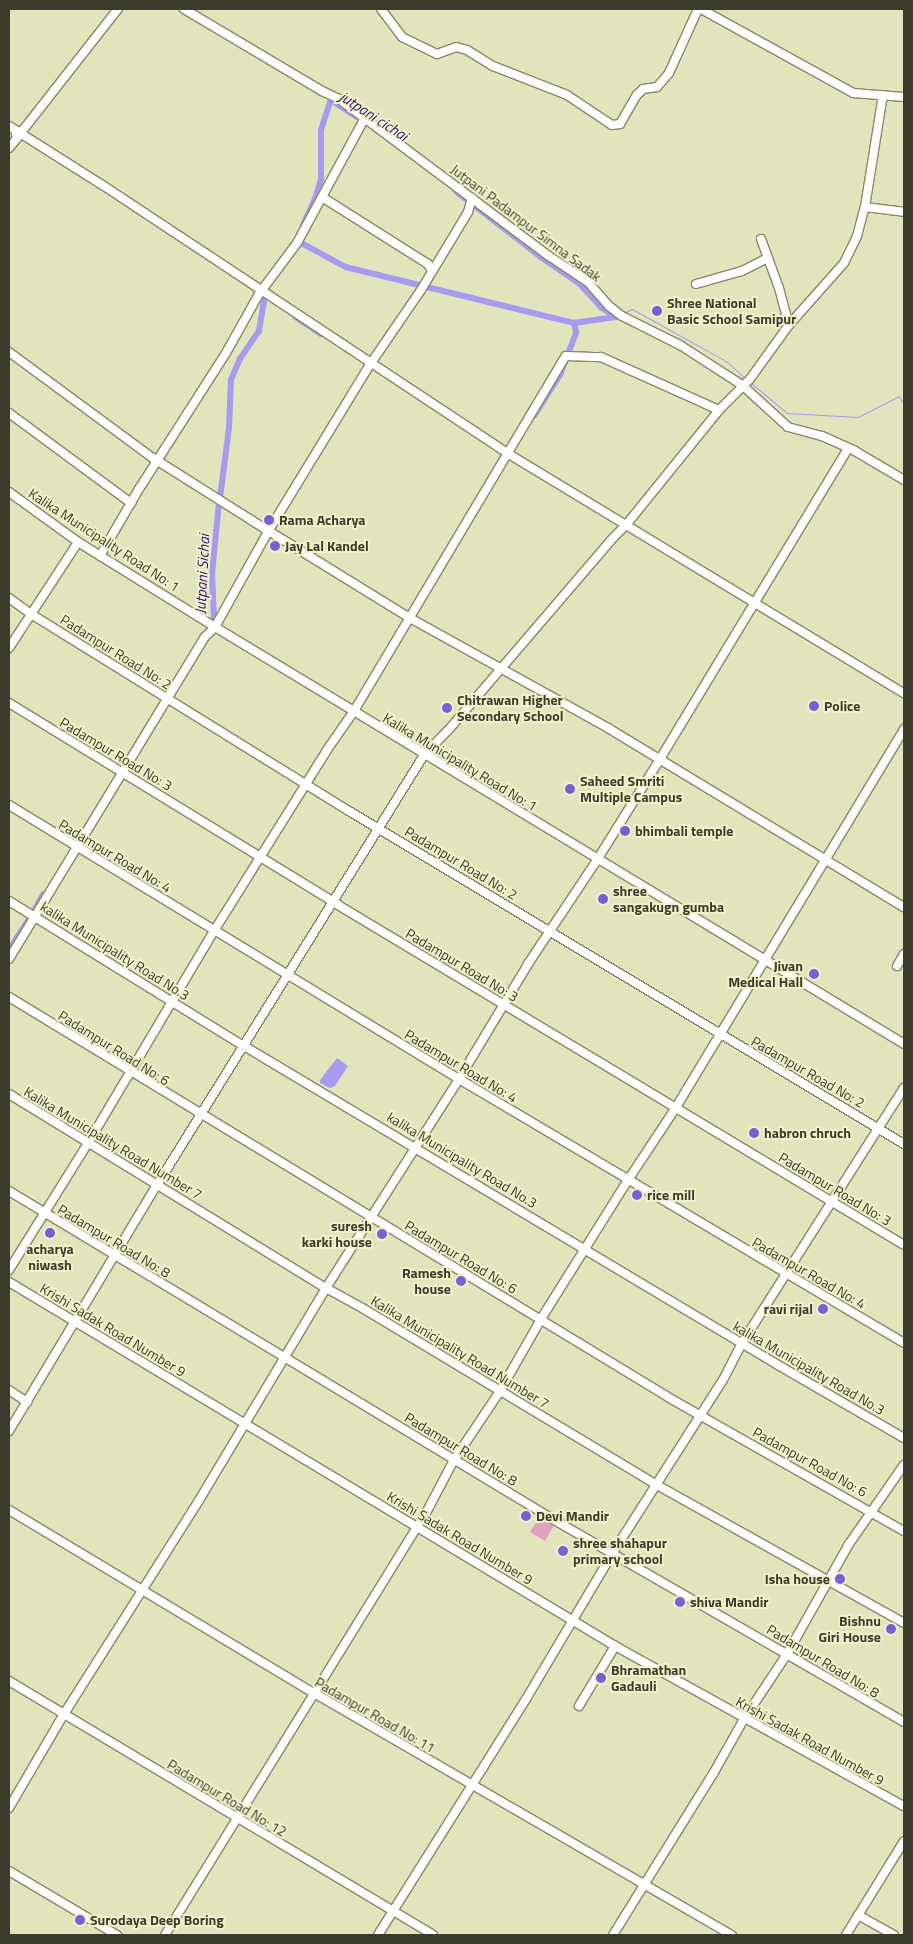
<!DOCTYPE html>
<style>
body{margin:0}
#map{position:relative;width:913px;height:1944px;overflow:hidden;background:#e2e4bc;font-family:"Titillium Web",sans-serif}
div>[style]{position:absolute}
.green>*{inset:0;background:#e0a2bf}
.water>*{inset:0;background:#a79af1}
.stream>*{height:1px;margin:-0.5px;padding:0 0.5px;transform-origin:0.5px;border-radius:0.5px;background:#a79af1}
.canal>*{height:5.5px;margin:-2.75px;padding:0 2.75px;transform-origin:2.75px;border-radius:2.75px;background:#a79af1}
.roads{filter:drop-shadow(1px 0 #888964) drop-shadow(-1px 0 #888964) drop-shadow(0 1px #888964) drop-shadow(0 -1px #888964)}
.minor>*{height:8px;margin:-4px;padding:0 4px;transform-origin:4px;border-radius:4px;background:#fff}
.dots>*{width:14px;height:14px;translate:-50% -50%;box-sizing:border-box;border:2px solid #eff1c9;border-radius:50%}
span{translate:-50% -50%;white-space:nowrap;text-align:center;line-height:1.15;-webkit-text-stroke:4px #eff1c9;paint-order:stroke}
.street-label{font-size:14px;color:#3c3c2c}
.poi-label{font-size:14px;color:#3c3c2c;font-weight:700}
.left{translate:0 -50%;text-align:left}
.right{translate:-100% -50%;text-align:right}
.water-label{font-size:15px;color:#341076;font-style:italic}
.frame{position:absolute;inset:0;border:10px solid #3c3c2c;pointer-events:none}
</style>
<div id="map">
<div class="green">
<i style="clip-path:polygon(542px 1513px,556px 1522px,545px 1541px,530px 1532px)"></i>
</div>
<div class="water">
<i style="clip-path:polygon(337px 1058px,348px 1066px,335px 1086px,330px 1088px,320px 1083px,320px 1080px)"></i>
</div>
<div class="stream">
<i style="left:623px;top:313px;width:10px;rotate:-24deg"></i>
<i style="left:632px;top:309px;width:107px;rotate:29deg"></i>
<i style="left:726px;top:361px;width:27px;rotate:42deg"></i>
<i style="left:751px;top:383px;width:47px;rotate:39.8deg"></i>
<i style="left:787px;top:413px;width:71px;rotate:3.2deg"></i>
<i style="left:858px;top:417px;width:46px;rotate:-27.1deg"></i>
<i style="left:899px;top:396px;width:10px;rotate:61deg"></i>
</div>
<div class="canal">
<i style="left:457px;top:192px;width:106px;rotate:37.7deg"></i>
<i style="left:541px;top:257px;width:46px;rotate:34.4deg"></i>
<i style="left:579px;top:283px;width:33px;rotate:47deg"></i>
<i style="left:601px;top:307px;width:18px;rotate:34deg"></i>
<i style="left:303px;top:225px;width:29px;rotate:-65deg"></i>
<i style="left:315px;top:199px;width:21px;rotate:-73deg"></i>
<i style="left:321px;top:179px;width:49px;rotate:-90deg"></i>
<i style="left:321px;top:130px;width:32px;rotate:-72deg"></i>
<i style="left:331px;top:100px;width:30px;rotate:33deg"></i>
<i style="left:296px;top:240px;width:57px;rotate:28.4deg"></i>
<i style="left:346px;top:267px;width:235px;rotate:13.8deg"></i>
<i style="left:296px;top:317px;width:30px;rotate:34deg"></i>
<i style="left:534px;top:416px;width:49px;rotate:-57.6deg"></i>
<i style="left:560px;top:375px;width:45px;rotate:-69.1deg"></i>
<i style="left:576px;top:333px;width:10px;rotate:-101deg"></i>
<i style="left:574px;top:323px;width:42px;rotate:-8.1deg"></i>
<i style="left:220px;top:498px;width:71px;rotate:-82.7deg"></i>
<i style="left:229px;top:428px;width:48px;rotate:-87.6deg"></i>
<i style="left:231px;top:380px;width:23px;rotate:-67deg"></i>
<i style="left:240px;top:359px;width:34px;rotate:-56deg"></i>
<i style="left:259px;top:331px;width:43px;rotate:-80.5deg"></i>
<i style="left:209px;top:627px;width:9px;rotate:-58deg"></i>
<i style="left:214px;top:619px;width:45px;rotate:-92.5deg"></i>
<i style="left:212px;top:574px;width:72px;rotate:-84.4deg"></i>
<i style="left:33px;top:913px;width:21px;rotate:-61deg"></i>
<i style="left:9px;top:950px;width:38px;rotate:-57deg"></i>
</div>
<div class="roads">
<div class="minor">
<i style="left:184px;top:9px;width:161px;rotate:30.7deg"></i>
<i style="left:322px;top:91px;width:19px;rotate:25deg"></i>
<i style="left:339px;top:99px;width:262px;rotate:36.8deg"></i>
<i style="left:549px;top:256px;width:47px;rotate:33.7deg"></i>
<i style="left:588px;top:282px;width:32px;rotate:49deg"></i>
<i style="left:609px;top:306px;width:16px;rotate:38deg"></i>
<i style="left:622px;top:316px;width:65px;rotate:26.6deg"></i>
<i style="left:680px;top:345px;width:74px;rotate:32.8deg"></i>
<i style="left:742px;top:385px;width:62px;rotate:42.4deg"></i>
<i style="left:788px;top:427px;width:35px;rotate:15deg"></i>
<i style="left:822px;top:436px;width:36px;rotate:24deg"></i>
<i style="left:855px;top:451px;width:57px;rotate:30.6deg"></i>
<i style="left:381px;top:9px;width:35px;rotate:53deg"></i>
<i style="left:402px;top:37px;width:39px;rotate:26deg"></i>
<i style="left:437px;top:54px;width:20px;rotate:-20deg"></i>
<i style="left:456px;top:47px;width:11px;rotate:15deg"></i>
<i style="left:467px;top:50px;width:31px;rotate:32deg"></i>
<i style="left:493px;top:66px;width:79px;rotate:21.4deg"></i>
<i style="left:567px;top:95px;width:54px;rotate:33.7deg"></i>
<i style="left:612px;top:125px;width:8px;rotate:-7deg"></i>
<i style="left:620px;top:124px;width:34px;rotate:-60deg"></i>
<i style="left:637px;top:95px;width:8px;rotate:-45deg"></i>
<i style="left:643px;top:89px;width:14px;rotate:-8deg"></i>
<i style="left:657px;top:87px;width:18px;rotate:-49deg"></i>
<i style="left:669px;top:73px;width:70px;rotate:-65.6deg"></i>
<i style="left:701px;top:9px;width:174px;rotate:28.9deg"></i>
<i style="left:853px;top:93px;width:51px;rotate:4.5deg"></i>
<i style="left:9px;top:126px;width:112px;rotate:32.3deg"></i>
<i style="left:104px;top:186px;width:483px;rotate:33.5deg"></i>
<i style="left:507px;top:453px;width:464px;rotate:31.2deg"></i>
<i style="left:9px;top:148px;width:13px;rotate:-51deg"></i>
<i style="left:17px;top:138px;width:4px;rotate:-104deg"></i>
<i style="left:16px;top:134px;width:8px;rotate:-30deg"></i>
<i style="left:23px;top:130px;width:154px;rotate:-51.9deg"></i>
<i style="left:322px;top:197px;width:125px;rotate:32.3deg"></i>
<i style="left:428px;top:264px;width:8px;rotate:60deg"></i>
<i style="left:865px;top:207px;width:113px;rotate:-80.9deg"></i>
<i style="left:761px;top:239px;width:52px;rotate:69.8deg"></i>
<i style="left:779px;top:288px;width:38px;rotate:75deg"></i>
<i style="left:696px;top:284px;width:48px;rotate:-15.8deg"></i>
<i style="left:742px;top:271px;width:29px;rotate:-27deg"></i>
<i style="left:9px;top:352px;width:179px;rotate:36.4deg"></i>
<i style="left:153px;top:458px;width:116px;rotate:32.3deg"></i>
<i style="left:251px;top:520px;width:185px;rotate:31.7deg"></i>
<i style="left:408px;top:617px;width:229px;rotate:29deg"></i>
<i style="left:608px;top:728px;width:346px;rotate:31.2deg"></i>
<i style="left:9px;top:413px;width:152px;rotate:36.4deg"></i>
<i style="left:9px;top:492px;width:85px;rotate:35.9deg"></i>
<i style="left:78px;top:542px;width:161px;rotate:31.8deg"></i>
<i style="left:215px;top:627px;width:805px;rotate:31.18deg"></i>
<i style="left:100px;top:556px;width:78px;rotate:-59.8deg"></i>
<i style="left:139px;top:489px;width:161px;rotate:-57.4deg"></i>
<i style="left:226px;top:353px;width:68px;rotate:-60.8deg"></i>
<i style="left:259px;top:294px;width:64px;rotate:-53.3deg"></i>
<i style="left:297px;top:243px;width:142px;rotate:-61.5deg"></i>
<i style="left:9px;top:598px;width:27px;rotate:36deg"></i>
<i style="left:31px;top:614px;width:374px;rotate:31.8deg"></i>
<i style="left:349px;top:811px;width:647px;rotate:30.96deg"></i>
<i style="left:9px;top:648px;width:126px;rotate:-56.9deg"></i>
<i style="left:9px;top:703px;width:386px;rotate:31.5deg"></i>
<i style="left:338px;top:905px;width:660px;rotate:30.99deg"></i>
<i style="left:9px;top:805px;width:527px;rotate:31.34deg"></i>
<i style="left:459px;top:1079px;width:517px;rotate:30.68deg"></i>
<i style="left:9px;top:901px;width:276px;rotate:31.7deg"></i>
<i style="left:244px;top:1046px;width:622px;rotate:30.85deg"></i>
<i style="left:778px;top:1365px;width:146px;rotate:30.1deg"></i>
<i style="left:9px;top:959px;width:377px;rotate:-58.7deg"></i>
<i style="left:205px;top:637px;width:14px;rotate:-45deg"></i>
<i style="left:215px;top:627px;width:111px;rotate:-60.9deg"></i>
<i style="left:269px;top:530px;width:192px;rotate:-58.6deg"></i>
<i style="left:369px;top:366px;width:92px;rotate:-55.6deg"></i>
<i style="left:421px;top:290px;width:91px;rotate:-58.9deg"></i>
<i style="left:468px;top:212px;width:15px;rotate:-74deg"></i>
<i style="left:897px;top:966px;width:14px;rotate:-60deg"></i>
<i style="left:9px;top:997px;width:777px;rotate:31.25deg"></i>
<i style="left:673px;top:1400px;width:266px;rotate:29.6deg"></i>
<i style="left:9px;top:1094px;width:372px;rotate:31.5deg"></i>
<i style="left:326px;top:1288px;width:43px;rotate:28.9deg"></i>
<i style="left:364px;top:1309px;width:342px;rotate:31deg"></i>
<i style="left:657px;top:1485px;width:283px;rotate:29.2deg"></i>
<i style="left:9px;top:1191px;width:639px;rotate:31.1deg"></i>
<i style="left:556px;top:1521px;width:402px;rotate:30deg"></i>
<i style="left:9px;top:1270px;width:150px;rotate:-58.1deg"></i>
<i style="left:88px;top:1143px;width:247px;rotate:-59.3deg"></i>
<i style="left:214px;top:931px;width:217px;rotate:-58deg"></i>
<i style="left:329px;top:747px;width:44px;rotate:-55.2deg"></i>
<i style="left:354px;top:711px;width:413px;rotate:-59.2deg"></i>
<i style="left:566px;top:356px;width:35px;rotate:2deg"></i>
<i style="left:601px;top:357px;width:129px;rotate:24.2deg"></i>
<i style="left:9px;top:1282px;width:707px;rotate:30.99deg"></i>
<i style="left:615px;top:1646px;width:330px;rotate:29deg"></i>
<i style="left:9px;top:1390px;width:22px;rotate:34deg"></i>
<i style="left:9px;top:1431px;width:287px;rotate:-59deg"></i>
<i style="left:157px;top:1185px;width:506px;rotate:-58.16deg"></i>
<i style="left:424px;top:755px;width:39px;rotate:-46deg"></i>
<i style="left:451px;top:727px;width:246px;rotate:-49.4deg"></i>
<i style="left:611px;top:540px;width:21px;rotate:-45deg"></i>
<i style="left:626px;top:525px;width:148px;rotate:-51deg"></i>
<i style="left:719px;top:410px;width:44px;rotate:-45deg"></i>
<i style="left:750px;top:379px;width:67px;rotate:-54.2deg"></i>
<i style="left:789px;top:325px;width:83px;rotate:-48.4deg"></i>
<i style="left:844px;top:263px;width:30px;rotate:-64deg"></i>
<i style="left:857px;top:236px;width:30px;rotate:-75deg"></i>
<i style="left:865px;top:207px;width:39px;rotate:7deg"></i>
<i style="left:9px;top:1510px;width:356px;rotate:31deg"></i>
<i style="left:314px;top:1693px;width:483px;rotate:30.1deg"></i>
<i style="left:9px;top:1681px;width:494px;rotate:30.9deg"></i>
<i style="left:579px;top:1706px;width:70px;rotate:-59deg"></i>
<i style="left:9px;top:1808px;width:109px;rotate:-59.7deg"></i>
<i style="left:64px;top:1714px;width:251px;rotate:-57.7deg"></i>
<i style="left:198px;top:1502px;width:249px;rotate:-59.1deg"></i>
<i style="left:326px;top:1288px;width:248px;rotate:-57.5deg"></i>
<i style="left:459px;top:1079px;width:134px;rotate:-59deg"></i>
<i style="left:528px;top:964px;width:125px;rotate:-56.4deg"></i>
<i style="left:597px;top:860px;width:119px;rotate:-58deg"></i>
<i style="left:660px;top:759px;width:363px;rotate:-58.8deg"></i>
<i style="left:9px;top:1871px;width:126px;rotate:30.7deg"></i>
<i style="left:858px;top:1915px;width:41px;rotate:29.1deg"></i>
<i style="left:165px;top:1935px;width:496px;rotate:-58.3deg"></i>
<i style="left:426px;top:1513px;width:60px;rotate:-62.2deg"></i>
<i style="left:454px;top:1460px;width:83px;rotate:-56.3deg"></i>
<i style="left:500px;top:1391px;width:83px;rotate:-60.3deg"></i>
<i style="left:541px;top:1319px;width:164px;rotate:-58deg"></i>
<i style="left:628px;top:1180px;width:85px;rotate:-56.5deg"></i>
<i style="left:675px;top:1109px;width:444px;rotate:-58.9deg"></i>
<i style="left:378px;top:1935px;width:279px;rotate:-57.9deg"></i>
<i style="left:526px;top:1699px;width:169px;rotate:-59.3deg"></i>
<i style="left:612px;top:1554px;width:206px;rotate:-57.5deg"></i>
<i style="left:723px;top:1380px;width:42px;rotate:-62.8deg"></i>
<i style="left:742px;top:1343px;width:302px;rotate:-57.6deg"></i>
<i style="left:613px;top:1935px;width:190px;rotate:-58.2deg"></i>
<i style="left:713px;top:1774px;width:63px;rotate:-60.6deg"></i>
<i style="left:744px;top:1719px;width:78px;rotate:-56.5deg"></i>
<i style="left:787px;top:1654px;width:126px;rotate:-60.6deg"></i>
<i style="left:849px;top:1544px;width:96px;rotate:-55.2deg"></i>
<i style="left:846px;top:1935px;width:110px;rotate:-58.3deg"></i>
</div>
</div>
<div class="dots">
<i style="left:657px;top:311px;background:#795ed9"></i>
<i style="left:269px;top:520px;background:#795ed9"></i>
<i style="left:275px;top:546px;background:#795ed9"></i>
<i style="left:814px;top:706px;background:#795ed9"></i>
<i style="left:447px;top:708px;background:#795ed9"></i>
<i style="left:570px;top:789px;background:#795ed9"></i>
<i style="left:625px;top:831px;background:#795ed9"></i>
<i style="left:603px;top:899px;background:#795ed9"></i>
<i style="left:814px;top:974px;background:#795ed9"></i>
<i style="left:754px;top:1133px;background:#795ed9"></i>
<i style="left:637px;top:1195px;background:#795ed9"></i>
<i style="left:50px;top:1233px;background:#795ed9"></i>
<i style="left:382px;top:1234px;background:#795ed9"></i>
<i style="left:461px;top:1281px;background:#795ed9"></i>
<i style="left:823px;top:1309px;background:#795ed9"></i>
<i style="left:526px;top:1516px;background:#795ed9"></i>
<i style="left:563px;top:1551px;background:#795ed9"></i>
<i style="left:840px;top:1579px;background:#795ed9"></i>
<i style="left:680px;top:1602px;background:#795ed9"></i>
<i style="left:891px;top:1629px;background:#795ed9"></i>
<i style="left:601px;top:1678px;background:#795ed9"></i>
<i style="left:80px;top:1920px;background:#795ed9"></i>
</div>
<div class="street-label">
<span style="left:526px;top:223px;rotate:37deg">Jutpani Padampur Simna Sadak</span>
<span style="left:104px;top:540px;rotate:33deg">Kalika Municipality Road No: 1</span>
<span style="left:116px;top:652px;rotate:32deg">Padampur Road No: 2</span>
<span style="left:116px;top:754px;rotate:31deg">Padampur Road No: 3</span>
<span style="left:460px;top:762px;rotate:31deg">Kalika Municipality Road No: 1</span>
<span style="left:115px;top:856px;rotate:31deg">Padampur Road No: 4</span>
<span style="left:461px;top:863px;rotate:31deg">Padampur Road No: 2</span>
<span style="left:115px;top:951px;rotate:32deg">kalika Municipality Road No.3</span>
<span style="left:462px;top:965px;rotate:31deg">Padampur Road No: 3</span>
<span style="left:114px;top:1048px;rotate:32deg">Padampur Road No: 6</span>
<span style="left:461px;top:1066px;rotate:31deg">Padampur Road No: 4</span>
<span style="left:808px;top:1072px;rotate:30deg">Padampur Road No: 2</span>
<span style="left:113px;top:1143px;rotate:31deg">Kalika Municipality Road Number 7</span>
<span style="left:462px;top:1160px;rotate:31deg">kalika Municipality Road No.3</span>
<span style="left:835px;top:1189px;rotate:31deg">Padampur Road No: 3</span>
<span style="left:114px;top:1241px;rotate:31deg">Padampur Road No: 8</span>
<span style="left:461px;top:1257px;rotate:31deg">Padampur Road No: 6</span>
<span style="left:809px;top:1273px;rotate:30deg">Padampur Road No: 4</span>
<span style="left:113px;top:1330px;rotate:31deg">Krishi Sadak Road Number 9</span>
<span style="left:460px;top:1352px;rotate:31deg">Kalika Municipality Road Number 7</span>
<span style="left:809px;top:1368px;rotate:30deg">kalika Municipality Road No.3</span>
<span style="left:461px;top:1449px;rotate:31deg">Padampur Road No: 8</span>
<span style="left:810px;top:1462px;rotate:29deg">Padampur Road No: 6</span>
<span style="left:460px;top:1538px;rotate:31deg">Krishi Sadak Road Number 9</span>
<span style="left:823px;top:1661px;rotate:31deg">Padampur Road No: 8</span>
<span style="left:375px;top:1715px;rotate:30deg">Padampur Road No: 11</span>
<span style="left:810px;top:1741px;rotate:29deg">Krishi Sadak Road Number 9</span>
<span style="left:227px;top:1798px;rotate:31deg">Padampur Road No: 12</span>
</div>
<div class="poi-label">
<span class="left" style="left:667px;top:311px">Shree National<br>Basic School Samipur</span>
<span class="left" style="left:279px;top:520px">Rama Acharya</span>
<span class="left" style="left:285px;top:546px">Jay Lal Kandel</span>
<span class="left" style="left:457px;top:708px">Chitrawan Higher<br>Secondary School</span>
<span class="left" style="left:824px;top:706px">Police</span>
<span class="left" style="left:580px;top:789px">Saheed Smriti<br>Multiple Campus</span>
<span class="left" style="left:635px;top:831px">bhimbali temple</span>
<span class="left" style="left:613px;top:899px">shree<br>sangakugn gumba</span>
<span class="right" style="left:803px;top:974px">Jivan<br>Medical Hall</span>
<span class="left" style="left:764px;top:1133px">habron chruch</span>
<span class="left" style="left:647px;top:1195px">rice mill</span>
<span class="right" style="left:372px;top:1234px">suresh<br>karki house</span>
<span style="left:50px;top:1257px">acharya<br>niwash</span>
<span class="right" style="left:451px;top:1281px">Ramesh<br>house</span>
<span class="right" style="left:813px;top:1309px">ravi rijal</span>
<span class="left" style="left:536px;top:1516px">Devi Mandir</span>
<span class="left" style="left:573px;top:1551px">shree shahapur<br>primary school</span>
<span class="right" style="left:830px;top:1579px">Isha house</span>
<span class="left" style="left:690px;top:1602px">shiva Mandir</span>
<span class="right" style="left:881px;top:1629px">Bishnu<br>Giri House</span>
<span class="left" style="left:611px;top:1678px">Bhramathan<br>Gadauli</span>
<span class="left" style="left:90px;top:1920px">Surodaya Deep Boring</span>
</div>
<div class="water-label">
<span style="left:374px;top:116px;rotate:33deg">jutpani cichai</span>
<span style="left:202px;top:574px;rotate:-87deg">Jutpani Sichai</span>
</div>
<div class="frame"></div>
</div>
